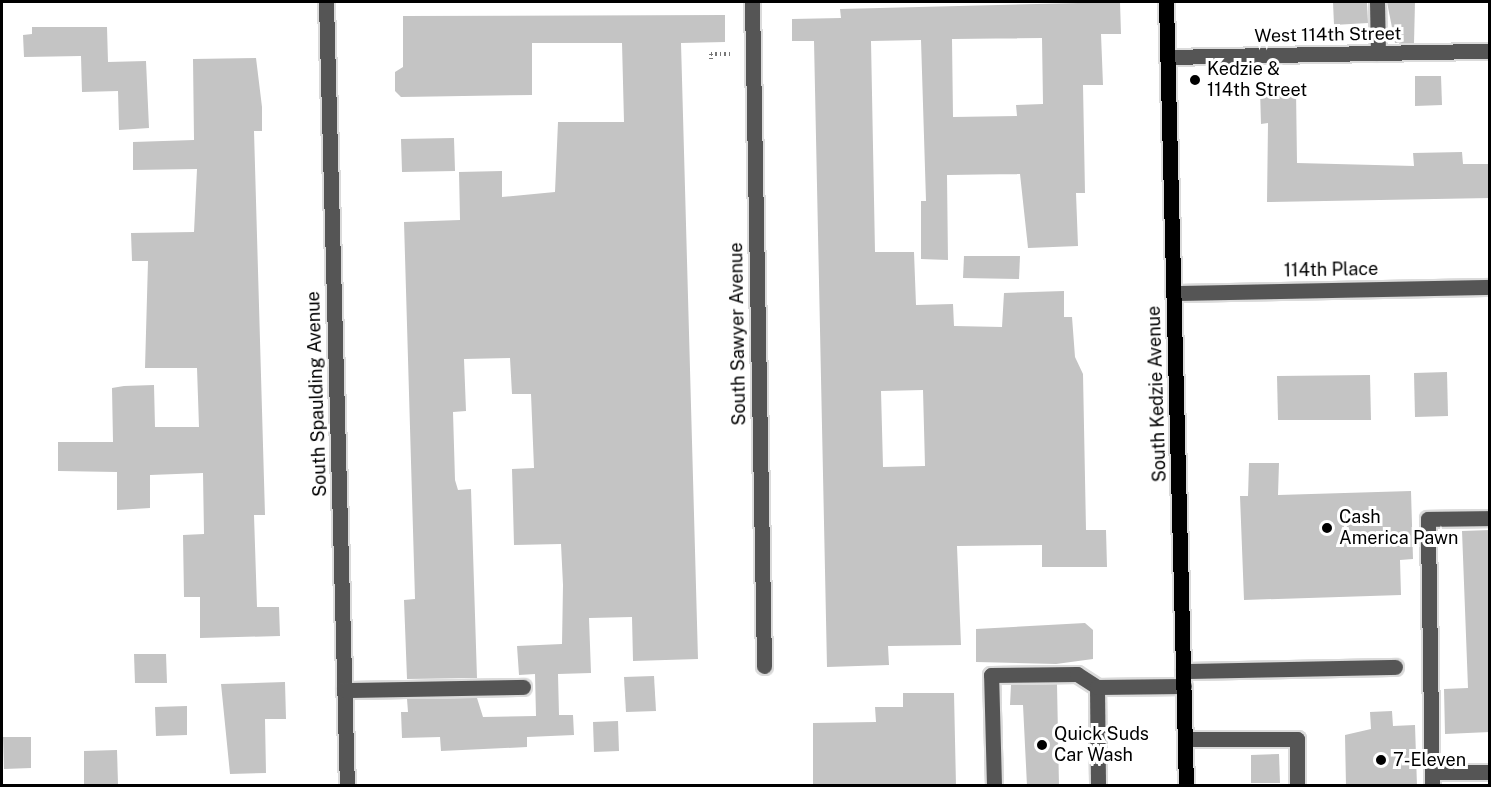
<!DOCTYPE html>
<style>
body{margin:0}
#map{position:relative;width:1491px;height:787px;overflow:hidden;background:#fff;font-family:"Public Sans",sans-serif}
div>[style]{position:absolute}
.building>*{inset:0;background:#c4c4c4}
.path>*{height:4px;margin-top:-2px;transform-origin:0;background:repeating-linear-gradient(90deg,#777 0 1.5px,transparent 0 4.5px)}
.roads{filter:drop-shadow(2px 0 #dbdbdb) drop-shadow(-2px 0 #dbdbdb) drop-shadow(0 2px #dbdbdb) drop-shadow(0 -2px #dbdbdb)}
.minor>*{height:15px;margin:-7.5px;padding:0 7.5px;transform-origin:7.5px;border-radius:7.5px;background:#555}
.major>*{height:15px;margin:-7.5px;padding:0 7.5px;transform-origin:7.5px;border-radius:7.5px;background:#000}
.dots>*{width:16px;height:16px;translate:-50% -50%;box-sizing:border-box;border:3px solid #fff;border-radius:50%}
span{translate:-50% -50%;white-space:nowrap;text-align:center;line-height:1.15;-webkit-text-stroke:6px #fff;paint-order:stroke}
.street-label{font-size:18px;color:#000}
.poi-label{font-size:18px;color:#000}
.left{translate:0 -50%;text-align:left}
.frame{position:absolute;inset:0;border:3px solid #000;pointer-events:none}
</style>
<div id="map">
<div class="building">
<i style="clip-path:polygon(evenodd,1120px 2px,1121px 34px,1101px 34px,1103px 85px,1083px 85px,1085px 193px,1076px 193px,1078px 246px,1028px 248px,1020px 174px,947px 175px,948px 260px,921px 259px,921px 201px,926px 201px,921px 40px,871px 41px,875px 252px,914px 252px,916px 305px,953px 304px,954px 326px,1002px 327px,1004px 293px,1064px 291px,1064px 317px,1072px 317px,1075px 357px,1083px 374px,1086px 530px,1106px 530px,1107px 567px,1042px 567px,1042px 545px,957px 546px,961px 645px,888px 646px,889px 665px,827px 667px,814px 41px,792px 41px,792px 19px,841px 18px,840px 9px,1120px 2px,1042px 38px,1043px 104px,1016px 105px,1017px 116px,953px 117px,952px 39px,1042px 38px,1120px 2px,923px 390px,925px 466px,883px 467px,881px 391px,923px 390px)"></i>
<i style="clip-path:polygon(1333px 2px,1367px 2px,1368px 23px,1334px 25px)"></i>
<i style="clip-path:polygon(1387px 2px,1415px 2px,1414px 43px,1395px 43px)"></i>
<i style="clip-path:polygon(725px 15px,725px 42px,681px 43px,698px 659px,633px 661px,632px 617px,589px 618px,591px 673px,558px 674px,559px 715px,573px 715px,574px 735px,527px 737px,527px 747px,441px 751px,440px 737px,402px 738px,401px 712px,408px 712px,407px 699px,477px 698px,483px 717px,536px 716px,535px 674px,519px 675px,517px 646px,562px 644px,563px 585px,561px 544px,514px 545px,512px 469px,534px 468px,531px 394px,512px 394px,510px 358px,464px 359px,466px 411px,453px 412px,455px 480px,458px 490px,471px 489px,477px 678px,407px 679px,404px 600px,415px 599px,404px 222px,460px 220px,459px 172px,502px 171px,502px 197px,555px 192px,558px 122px,624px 122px,622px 43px,532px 43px,532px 95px,401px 97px,395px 91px,395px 72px,403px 67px,403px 16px)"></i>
<i style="clip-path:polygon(32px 27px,107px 27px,108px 62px,146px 61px,149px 128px,119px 130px,118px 91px,82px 92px,81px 56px,24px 57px,23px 35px,32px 34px)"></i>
<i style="clip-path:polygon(256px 58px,262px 107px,262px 131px,254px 131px,265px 515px,254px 515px,257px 607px,279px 607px,280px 636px,200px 638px,200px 597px,184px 597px,183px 535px,204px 534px,203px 473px,150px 475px,150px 508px,117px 510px,117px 472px,58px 471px,58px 442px,113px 442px,112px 388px,124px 386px,154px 385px,155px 427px,199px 427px,197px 368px,145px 368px,148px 261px,132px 261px,131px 233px,194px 232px,197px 169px,133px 170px,133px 142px,194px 140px,193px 59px)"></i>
<i style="clip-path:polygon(1415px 76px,1441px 76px,1442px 105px,1415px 106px)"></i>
<i style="clip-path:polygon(1296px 89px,1297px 163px,1414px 166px,1413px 153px,1462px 152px,1463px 164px,1490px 164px,1490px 198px,1267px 202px,1268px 123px,1261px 124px,1260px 90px)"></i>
<i style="clip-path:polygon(454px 138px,455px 171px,402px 172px,401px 139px)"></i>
<i style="clip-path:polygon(964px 256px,1020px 256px,1019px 279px,963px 278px)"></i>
<i style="clip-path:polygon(1447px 372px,1448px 416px,1415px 417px,1414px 373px)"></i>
<i style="clip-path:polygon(1370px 375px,1371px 420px,1278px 420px,1277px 376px)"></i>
<i style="clip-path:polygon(1249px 463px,1279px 463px,1278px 495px,1411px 491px,1413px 559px,1400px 560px,1401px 595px,1244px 600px,1240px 496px,1248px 496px)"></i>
<i style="clip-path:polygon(1490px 530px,1490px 732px,1445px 734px,1444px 689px,1468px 688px,1462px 531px)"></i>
<i style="clip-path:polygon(1085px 623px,1093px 630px,1093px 659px,1056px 664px,976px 662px,976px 629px)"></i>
<i style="clip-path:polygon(134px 654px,166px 654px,167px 683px,135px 683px)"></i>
<i style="clip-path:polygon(654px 676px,656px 711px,626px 712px,624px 677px)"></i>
<i style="clip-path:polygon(285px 682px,286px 719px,265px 719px,266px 773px,230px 774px,221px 684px)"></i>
<i style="clip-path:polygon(1057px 684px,1059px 786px,1027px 786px,1023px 705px,1010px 705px,1011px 685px)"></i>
<i style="clip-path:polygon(903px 693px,954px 693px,956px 786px,813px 786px,813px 723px,876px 722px,875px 707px,903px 707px)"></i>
<i style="clip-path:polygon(187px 706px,187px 735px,156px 736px,155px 707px)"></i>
<i style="clip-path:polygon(1392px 711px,1393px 726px,1415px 725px,1417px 786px,1346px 786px,1345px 735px,1371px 729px,1370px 712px)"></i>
<i style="clip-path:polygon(618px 721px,619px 751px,594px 752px,593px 722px)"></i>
<i style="clip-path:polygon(3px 737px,31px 737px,31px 768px,4px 769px)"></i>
<i style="clip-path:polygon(117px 750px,118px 784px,84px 786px,84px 751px)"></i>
<i style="clip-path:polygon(1279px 754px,1280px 783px,1251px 783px,1251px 755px)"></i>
</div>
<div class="path">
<i style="left:711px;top:59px;width:5px;rotate:-90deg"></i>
<i style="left:711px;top:54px;width:21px"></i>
</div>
<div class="roads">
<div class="minor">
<i style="left:326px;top:2px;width:784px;rotate:88.47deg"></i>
<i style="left:752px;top:2px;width:664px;rotate:88.96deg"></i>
<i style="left:1377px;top:2px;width:51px;rotate:88.9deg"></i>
<i style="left:1167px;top:57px;width:323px;rotate:-1.1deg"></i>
<i style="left:1173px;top:293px;width:317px;rotate:-1.1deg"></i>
<i style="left:1183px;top:671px;width:212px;rotate:-1.1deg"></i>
<i style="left:1097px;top:687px;width:99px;rotate:89.4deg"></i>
<i style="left:344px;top:690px;width:179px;rotate:-1deg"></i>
<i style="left:1185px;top:739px;width:112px"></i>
<i style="left:1297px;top:739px;width:47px;rotate:90deg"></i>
<i style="left:1432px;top:772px;width:58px"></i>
<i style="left:994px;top:786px;width:111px;rotate:-91.5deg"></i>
<i style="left:991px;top:675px;width:86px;rotate:-0.7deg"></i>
<i style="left:1077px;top:674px;width:24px;rotate:33deg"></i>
<i style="left:1097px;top:687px;width:87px;rotate:-0.7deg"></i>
<i style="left:1432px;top:786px;width:267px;rotate:-90.9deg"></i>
<i style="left:1428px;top:519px;width:62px;rotate:-0.9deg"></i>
</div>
<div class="major">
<i style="left:1166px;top:2px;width:784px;rotate:88.54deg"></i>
</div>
</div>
<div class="dots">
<i style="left:1195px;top:80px;background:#000"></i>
<i style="left:1327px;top:528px;background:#000"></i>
<i style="left:1042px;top:745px;background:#000"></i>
<i style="left:1381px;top:760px;background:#000"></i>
</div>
<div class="street-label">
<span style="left:1328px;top:35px;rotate:-1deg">West 114th Street</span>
<span style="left:1331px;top:270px;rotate:-1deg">114th Place</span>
<span style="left:738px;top:334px;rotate:-91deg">South Sawyer Avenue</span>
<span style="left:317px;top:394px;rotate:-92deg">South Spaulding Avenue</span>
<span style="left:1157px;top:394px;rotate:-92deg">South Kedzie Avenue</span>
</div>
<div class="poi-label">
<span class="left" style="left:1207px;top:80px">Kedzie &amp;<br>114th Street</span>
<span class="left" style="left:1339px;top:528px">Cash<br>America Pawn</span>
<span class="left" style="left:1054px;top:745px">Quick Suds<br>Car Wash</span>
<span class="left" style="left:1393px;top:760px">7-Eleven</span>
</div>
<div class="frame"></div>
</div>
